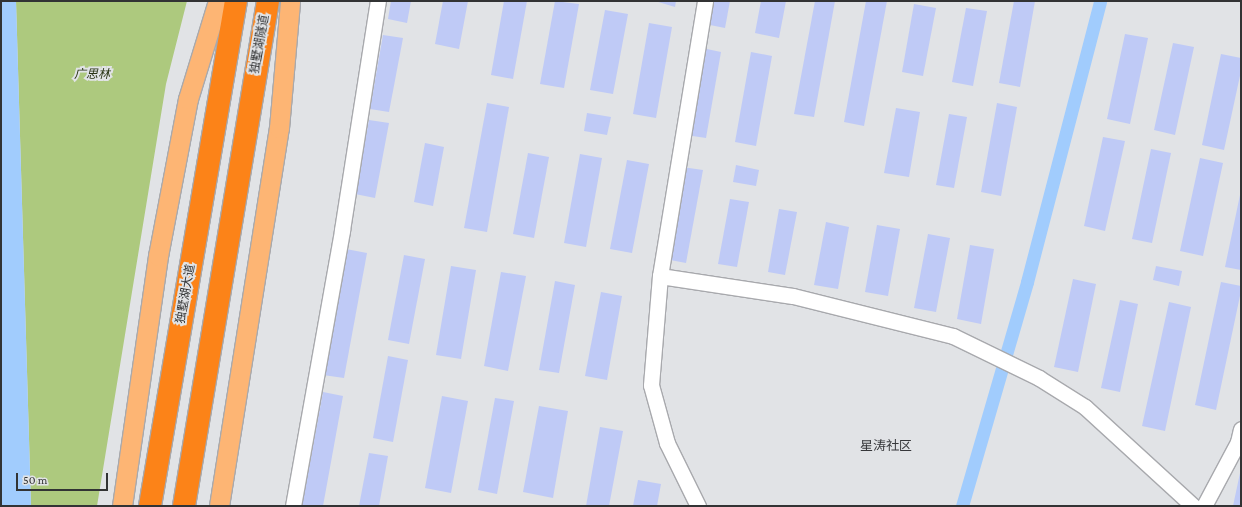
<!DOCTYPE html>
<meta charset="utf-8">
<style>
body{margin:0}
#map{position:relative;width:1242px;height:507px;overflow:hidden;background:#e1e3e6;font-family:"Crimson Pro","Noto Sans SC",serif}
div>[style]{position:absolute}
.green>*{inset:0;background:#adc97e}
.water>*{inset:0;background:#a1ccfd}
.canal>*{height:13px;margin:-6.5px;padding:0 6.5px;transform-origin:6.5px;border-radius:6.5px;background:#a1ccfd}
.building>*{inset:0;background:#bfcaf6}
.roads{filter:drop-shadow(1px 0 #a8a9ad) drop-shadow(-1px 0 #a8a9ad) drop-shadow(0 1px #a8a9ad) drop-shadow(0 -1px #a8a9ad)}
.minor>*{height:15px;margin:-7.5px;padding:0 7.5px;transform-origin:7.5px;border-radius:7.5px;background:#fff}
.major>*{height:19px;margin:-9.5px;padding:0 9.5px;transform-origin:9.5px;border-radius:9.5px;background:#fdb574}
.highway>*{height:22px;margin:-11px;padding:0 11px;transform-origin:11px;border-radius:11px;background:#fc8318}
span{translate:-50% -50%;white-space:nowrap;text-align:center;line-height:1.15;-webkit-text-stroke:4px #e1e3e6;paint-order:stroke}
.street-label{font-size:12px;color:#323334}
.park-label{font-size:12px;color:#283313;font-style:italic}
.neighbourhood-label{font-size:13px;color:#36373a}
.frame{position:absolute;inset:0;border:2px solid #323334;pointer-events:none}
.scale{position:absolute;left:16px;top:473px;width:92px;height:18px;box-sizing:border-box;border:2px solid #323334;border-top:0;padding-left:5px;font-size:12px;line-height:14px;white-space:nowrap;color:#323334;-webkit-text-stroke:3px #e1e3e6;paint-order:stroke}
</style>
<div id="map">
<div class="green">
<i style="clip-path:polygon(16px 1px,187px 1px,166px 84px,97px 506px,31px 506px)"></i>
</div>
<div class="water">
<i style="clip-path:polygon(1px 1px,16px 1px,31px 506px,1px 506px)"></i>
</div>
<div class="canal">
<i style="left:962px;top:506px;width:233px;rotate:-73.8deg"></i>
<i style="left:1027px;top:282px;width:290px;rotate:-75.4deg"></i>
</div>
<div class="building">
<i style="clip-path:polygon(391px 1px,411px 1px,407px 23px,388px 19px)"></i>
<i style="clip-path:polygon(443px 1px,468px 1px,459px 49px,435px 44px)"></i>
<i style="clip-path:polygon(504px 1px,527px 1px,513px 79px,491px 75px)"></i>
<i style="clip-path:polygon(555px 1px,579px 4px,564px 88px,540px 84px)"></i>
<i style="clip-path:polygon(655px 1px,676px 1px,675px 7px)"></i>
<i style="clip-path:polygon(709px 1px,730px 1px,725px 28px,705px 24px)"></i>
<i style="clip-path:polygon(761px 1px,786px 1px,779px 38px,755px 33px)"></i>
<i style="clip-path:polygon(815px 1px,835px 1px,814px 117px,794px 114px)"></i>
<i style="clip-path:polygon(866px 1px,887px 1px,864px 126px,844px 122px)"></i>
<i style="clip-path:polygon(1014px 1px,1035px 1px,1020px 87px,999px 83px)"></i>
<i style="clip-path:polygon(914px 4px,936px 8px,923px 76px,902px 72px)"></i>
<i style="clip-path:polygon(966px 8px,987px 11px,973px 86px,952px 82px)"></i>
<i style="clip-path:polygon(605px 10px,628px 14px,613px 94px,590px 90px)"></i>
<i style="clip-path:polygon(649px 23px,672px 27px,656px 118px,633px 114px)"></i>
<i style="clip-path:polygon(1125px 34px,1148px 38px,1130px 124px,1107px 119px)"></i>
<i style="clip-path:polygon(383px 35px,403px 38px,389px 112px,370px 109px)"></i>
<i style="clip-path:polygon(1173px 43px,1194px 47px,1175px 135px,1154px 130px)"></i>
<i style="clip-path:polygon(702px 48px,721px 52px,706px 138px,686px 135px)"></i>
<i style="clip-path:polygon(751px 52px,772px 56px,756px 146px,735px 142px)"></i>
<i style="clip-path:polygon(1221px 54px,1241px 58px,1241px 71px,1224px 150px,1202px 145px)"></i>
<i style="clip-path:polygon(487px 103px,509px 107px,487px 232px,464px 228px)"></i>
<i style="clip-path:polygon(997px 103px,1017px 107px,1001px 196px,981px 192px)"></i>
<i style="clip-path:polygon(896px 108px,920px 112px,909px 177px,884px 173px)"></i>
<i style="clip-path:polygon(587px 113px,611px 117px,607px 135px,584px 131px)"></i>
<i style="clip-path:polygon(949px 114px,967px 117px,954px 188px,936px 185px)"></i>
<i style="clip-path:polygon(369px 120px,389px 123px,375px 198px,355px 194px)"></i>
<i style="clip-path:polygon(1103px 137px,1125px 141px,1105px 231px,1084px 226px)"></i>
<i style="clip-path:polygon(425px 143px,444px 147px,433px 206px,414px 202px)"></i>
<i style="clip-path:polygon(1151px 149px,1171px 153px,1152px 243px,1132px 239px)"></i>
<i style="clip-path:polygon(528px 153px,549px 157px,534px 238px,513px 234px)"></i>
<i style="clip-path:polygon(580px 154px,602px 158px,586px 247px,564px 243px)"></i>
<i style="clip-path:polygon(1200px 158px,1223px 163px,1203px 256px,1180px 251px)"></i>
<i style="clip-path:polygon(627px 160px,649px 164px,632px 253px,610px 249px)"></i>
<i style="clip-path:polygon(736px 165px,759px 170px,756px 186px,733px 182px)"></i>
<i style="clip-path:polygon(682px 167px,703px 170px,686px 263px,665px 259px)"></i>
<i style="clip-path:polygon(1240px 195px,1241px 195px,1241px 270px,1225px 267px)"></i>
<i style="clip-path:polygon(730px 199px,749px 202px,737px 267px,718px 264px)"></i>
<i style="clip-path:polygon(779px 209px,797px 212px,785px 275px,768px 272px)"></i>
<i style="clip-path:polygon(826px 222px,849px 227px,838px 289px,814px 285px)"></i>
<i style="clip-path:polygon(877px 225px,900px 229px,888px 296px,865px 292px)"></i>
<i style="clip-path:polygon(928px 234px,950px 238px,936px 312px,914px 308px)"></i>
<i style="clip-path:polygon(970px 245px,994px 249px,981px 324px,957px 319px)"></i>
<i style="clip-path:polygon(346px 249px,367px 253px,344px 378px,323px 375px)"></i>
<i style="clip-path:polygon(404px 255px,425px 259px,409px 344px,388px 340px)"></i>
<i style="clip-path:polygon(451px 266px,476px 270px,461px 359px,436px 355px)"></i>
<i style="clip-path:polygon(1156px 266px,1182px 271px,1179px 286px,1153px 280px)"></i>
<i style="clip-path:polygon(501px 272px,526px 276px,508px 371px,484px 366px)"></i>
<i style="clip-path:polygon(1073px 279px,1096px 284px,1078px 372px,1054px 367px)"></i>
<i style="clip-path:polygon(555px 281px,575px 285px,559px 373px,539px 370px)"></i>
<i style="clip-path:polygon(1221px 282px,1241px 286px,1241px 291px,1216px 410px,1195px 405px)"></i>
<i style="clip-path:polygon(601px 292px,622px 296px,607px 380px,585px 376px)"></i>
<i style="clip-path:polygon(1120px 300px,1138px 304px,1120px 392px,1101px 388px)"></i>
<i style="clip-path:polygon(1169px 302px,1191px 307px,1165px 431px,1142px 426px)"></i>
<i style="clip-path:polygon(388px 356px,408px 360px,393px 442px,373px 438px)"></i>
<i style="clip-path:polygon(323px 392px,343px 396px,323px 506px,302px 506px)"></i>
<i style="clip-path:polygon(442px 396px,468px 401px,451px 493px,425px 488px)"></i>
<i style="clip-path:polygon(495px 398px,514px 401px,497px 494px,478px 490px)"></i>
<i style="clip-path:polygon(539px 406px,568px 411px,553px 498px,523px 492px)"></i>
<i style="clip-path:polygon(600px 427px,623px 431px,609px 506px,586px 506px)"></i>
<i style="clip-path:polygon(369px 453px,388px 456px,379px 506px,359px 506px)"></i>
<i style="clip-path:polygon(1240px 473px,1241px 506px,1233px 506px)"></i>
<i style="clip-path:polygon(638px 480px,661px 484px,657px 506px,633px 506px)"></i>
</div>
<div class="roads">
<div class="minor">
<i style="left:660px;top:276px;width:134px;rotate:8.6deg"></i>
<i style="left:793px;top:296px;width:165px;rotate:14deg"></i>
<i style="left:953px;top:336px;width:96px;rotate:26deg"></i>
<i style="left:1039px;top:378px;width:54px;rotate:32.2deg"></i>
<i style="left:1085px;top:407px;width:147px;rotate:42.5deg"></i>
<i style="left:293px;top:506px;width:280px;rotate:-79.9deg"></i>
<i style="left:342px;top:230px;width:232px;rotate:-81.1deg"></i>
<i style="left:698px;top:506px;width:70px;rotate:-116.2deg"></i>
<i style="left:667px;top:443px;width:60px;rotate:-105.4deg"></i>
<i style="left:651px;top:385px;width:109px;rotate:-85.3deg"></i>
<i style="left:660px;top:276px;width:279px;rotate:-80.7deg"></i>
<i style="left:1204px;top:506px;width:72px;rotate:-62deg"></i>
<i style="left:1238px;top:442px;width:13px;rotate:-77deg"></i>
</div>
<div class="major">
<i style="left:122px;top:506px;width:253px;rotate:-81.8deg"></i>
<i style="left:158px;top:256px;width:160px;rotate:-79.2deg"></i>
<i style="left:188px;top:99px;width:102px;rotate:-73deg"></i>
<i style="left:219px;top:506px;width:383px;rotate:-81deg"></i>
<i style="left:279px;top:128px;width:127px;rotate:-85deg"></i>
</div>
<div class="highway">
<i style="left:150px;top:506px;width:512px;rotate:-80.34deg"></i>
<i style="left:184px;top:506px;width:512px;rotate:-80.56deg"></i>
</div>
</div>
<div class="street-label">
<span style="left:260px;top:44px;rotate:-80deg">独墅湖隧道</span>
<span style="left:186px;top:294px;rotate:-80deg">独墅湖大道</span>
</div>
<div class="park-label">
<span style="left:92px;top:75px">广思林</span>
</div>
<div class="neighbourhood-label">
<span style="left:886px;top:446px">星涛社区</span>
</div>
<div class="frame"></div>
<div class="scale">50 m</div>
</div>
